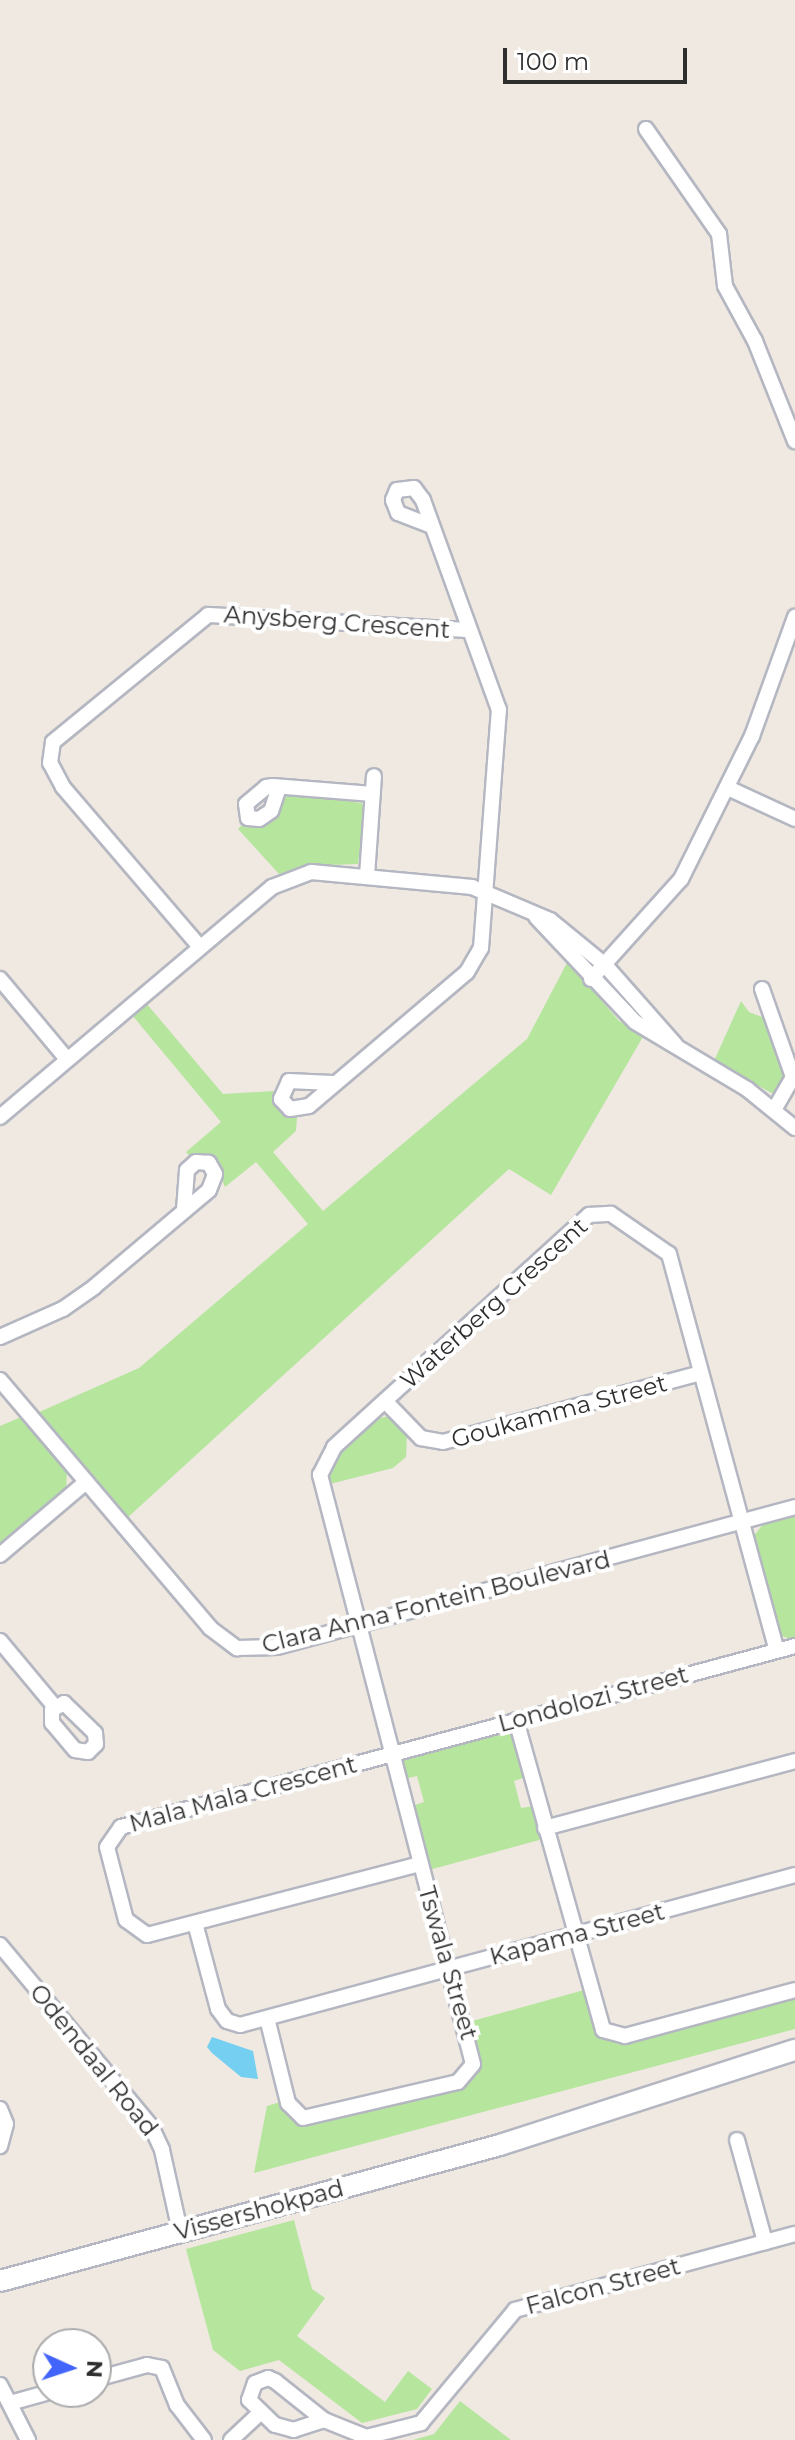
<!DOCTYPE html>
<style>
body{margin:0}
#map{position:relative;width:795px;height:2440px;overflow:hidden;background:#efe9e1;font-family:Montserrat,sans-serif}
div>[style]{position:absolute}
.green>*{inset:0;background:#b6e59e}
.water>*{inset:0;background:#75cff0}
.roads{filter:drop-shadow(2px 0 #b4b7c1) drop-shadow(-2px 0 #b4b7c1) drop-shadow(0 2px #b4b7c1) drop-shadow(0 -2px #b4b7c1)}
.minor>*{height:14px;margin:-7px;padding:0 7px;transform-origin:7px;border-radius:7px;background:#fff}
.secondary>*{height:20px;margin:-10px;padding:0 10px;transform-origin:10px;border-radius:10px;background:#fff}
span{translate:-50% -50%;white-space:nowrap;text-align:center;line-height:1.15;-webkit-text-stroke:8px #fff;paint-order:stroke}
.street-label{font-size:24px;color:#2e2e2e}
.north{position:absolute;left:32px;top:2328px;width:80px;height:80px;box-sizing:border-box;background:#fff;border:2px solid #ababab;border-radius:50%;rotate:93deg;font-size:22px;font-weight:700;line-height:32px;text-align:center;color:#2e2e2e}
.north::after{content:'';display:block;margin:auto;width:28px;height:36px;background:#4264fb;clip-path:polygon(50% 0,100% 100%,50% 72%,0 100%)}
.scale{position:absolute;left:503px;top:48px;width:184px;height:36px;box-sizing:border-box;border:4px solid #2e2e2e;border-top:0;padding-left:10px;font-size:24px;line-height:28px;white-space:nowrap;color:#2e2e2e;-webkit-text-stroke:6px #fff;paint-order:stroke}
</style>
<div id="map">
<div class="green">
<i style="clip-path:polygon(289px 794px,362px 803px,365px 812px,358px 864px,302px 866px,279px 874px,238px 829px,244px 823px,259px 825px)"></i>
<i style="clip-path:polygon(568px 961px,619px 1021px,644px 1035px,551px 1195px,509px 1169px,126px 1519px,37px 1413px,139px 1368px,308px 1224px,256px 1162px,225px 1187px,220px 1175px,191px 1157px,186px 1152px,221px 1122px,132px 1015px,146px 1003px,223px 1094px,274px 1091px,280px 1110px,297px 1118px,296px 1131px,273px 1152px,323px 1211px,527px 1039px)"></i>
<i style="clip-path:polygon(741px 1001px,749px 1012px,767px 1019px,786px 1073px,775px 1095px,714px 1061px)"></i>
<i style="clip-path:polygon(389px 1416px,407px 1434px,406px 1457px,393px 1468px,326px 1485px,338px 1452px,375px 1419px)"></i>
<i style="clip-path:polygon(21px 1417px,67px 1472px,66px 1491px,0 1547px,0 1426px)"></i>
<i style="clip-path:polygon(795px 1515px,795px 1639px,792px 1640px,780px 1635px,753px 1537px,763px 1524px)"></i>
<i style="clip-path:polygon(503px 1730px,514px 1736px,526px 1777px,514px 1781px,521px 1808px,534px 1806px,543px 1839px,429px 1870px,412px 1806px,424px 1802px,417px 1776px,404px 1779px,403px 1762px,410px 1755px)"></i>
<i style="clip-path:polygon(584px 1990px,593px 2024px,611px 2041px,624px 2042px,795px 1995px,795px 2029px,254px 2173px,267px 2106px,283px 2101px,293px 2119px,311px 2125px,460px 2086px,475px 2073px,479px 2060px,469px 2022px)"></i>
<i style="clip-path:polygon(294px 2220px,312px 2289px,325px 2298px,297px 2336px,385px 2402px,408px 2371px,432px 2389px,417px 2409px,362px 2423px,279px 2360px,240px 2371px,213px 2350px,186px 2249px)"></i>
<i style="clip-path:polygon(460px 2401px,511px 2440px,413px 2440px,434px 2434px)"></i>
</div>
<div class="water">
<i style="clip-path:polygon(212px 2037px,253px 2051px,258px 2079px,241px 2077px,212px 2053px,207px 2047px)"></i>
</div>
<div class="roads">
<div class="minor">
<i style="left:646px;top:129px;width:128px;rotate:55.2deg"></i>
<i style="left:719px;top:234px;width:52px;rotate:83.4deg"></i>
<i style="left:725px;top:286px;width:63px;rotate:61.4deg"></i>
<i style="left:755px;top:341px;width:108px;rotate:68.2deg"></i>
<i style="left:279px;top:787px;width:25px;rotate:108deg"></i>
<i style="left:271px;top:811px;width:14px;rotate:146deg"></i>
<i style="left:259px;top:819px;width:11px;rotate:-175deg"></i>
<i style="left:248px;top:818px;width:14px;rotate:-98deg"></i>
<i style="left:246px;top:804px;width:26px;rotate:-40deg"></i>
<i style="left:266px;top:787px;width:7px;rotate:-8deg"></i>
<i style="left:273px;top:786px;width:100px;rotate:4.6deg"></i>
<i style="left:728px;top:788px;width:74px;rotate:24.8deg"></i>
<i style="left:367px;top:876px;width:100px;rotate:-86deg"></i>
<i style="left:536px;top:917px;width:144px;rotate:46.7deg"></i>
<i style="left:635px;top:1022px;width:131px;rotate:30.9deg"></i>
<i style="left:747px;top:1089px;width:62px;rotate:39.1deg"></i>
<i style="left:200px;top:947px;width:211px;rotate:-130.6deg"></i>
<i style="left:63px;top:787px;width:27px;rotate:-118deg"></i>
<i style="left:50px;top:763px;width:21px;rotate:-82deg"></i>
<i style="left:53px;top:742px;width:200px;rotate:-39.3deg"></i>
<i style="left:208px;top:615px;width:261px;rotate:3.3deg"></i>
<i style="left:0;top:979px;width:104px;rotate:50.1deg"></i>
<i style="left:591px;top:979px;width:135px;rotate:-48deg"></i>
<i style="left:681px;top:879px;width:160px;rotate:-63.6deg"></i>
<i style="left:752px;top:736px;width:127px;rotate:-70.1deg"></i>
<i style="left:762px;top:989px;width:93px;rotate:70.6deg"></i>
<i style="left:793px;top:1077px;width:36px;rotate:120deg"></i>
<i style="left:332px;top:1083px;width:43px;rotate:-177.3deg"></i>
<i style="left:289px;top:1081px;width:20px;rotate:114deg"></i>
<i style="left:281px;top:1099px;width:13px;rotate:48deg"></i>
<i style="left:290px;top:1109px;width:19px;rotate:-9deg"></i>
<i style="left:309px;top:1106px;width:207px;rotate:-40.3deg"></i>
<i style="left:467px;top:972px;width:28px;rotate:-60deg"></i>
<i style="left:481px;top:948px;width:239px;rotate:-85.7deg"></i>
<i style="left:499px;top:710px;width:223px;rotate:-109.9deg"></i>
<i style="left:423px;top:500px;width:15px;rotate:-127deg"></i>
<i style="left:414px;top:488px;width:17px;rotate:173deg"></i>
<i style="left:397px;top:490px;width:11px;rotate:112deg"></i>
<i style="left:393px;top:500px;width:14px;rotate:69deg"></i>
<i style="left:398px;top:513px;width:34px;rotate:21deg"></i>
<i style="left:0;top:1117px;width:356px;rotate:-40.2deg"></i>
<i style="left:272px;top:887px;width:42px;rotate:-21deg"></i>
<i style="left:311px;top:872px;width:162px;rotate:5.3deg"></i>
<i style="left:472px;top:887px;width:85px;rotate:22.9deg"></i>
<i style="left:550px;top:920px;width:71px;rotate:39.3deg"></i>
<i style="left:605px;top:965px;width:106px;rotate:48.5deg"></i>
<i style="left:0;top:1337px;width:69px;rotate:-24deg"></i>
<i style="left:63px;top:1309px;width:38px;rotate:-35deg"></i>
<i style="left:94px;top:1287px;width:150px;rotate:-40.1deg"></i>
<i style="left:209px;top:1190px;width:17px;rotate:-69deg"></i>
<i style="left:215px;top:1174px;width:13px;rotate:-119deg"></i>
<i style="left:209px;top:1163px;width:13px;rotate:-176deg"></i>
<i style="left:196px;top:1162px;width:12px;rotate:138deg"></i>
<i style="left:187px;top:1170px;width:40px;rotate:94.3deg"></i>
<i style="left:0;top:1380px;width:325px;rotate:49.7deg"></i>
<i style="left:210px;top:1628px;width:34px;rotate:37deg"></i>
<i style="left:237px;top:1648px;width:40px;rotate:-1.4deg"></i>
<i style="left:277px;top:1647px;width:537px;rotate:-15.12deg"></i>
<i style="left:385px;top:1401px;width:52px;rotate:45.8deg"></i>
<i style="left:421px;top:1438px;width:22px;rotate:10deg"></i>
<i style="left:443px;top:1442px;width:267px;rotate:-15deg"></i>
<i style="left:0;top:1555px;width:113px;rotate:-40.3deg"></i>
<i style="left:0;top:1641px;width:86px;rotate:50.2deg"></i>
<i style="left:64px;top:1703px;width:43px;rotate:44.1deg"></i>
<i style="left:95px;top:1733px;width:11px;rotate:85deg"></i>
<i style="left:96px;top:1744px;width:11px;rotate:135deg"></i>
<i style="left:88px;top:1752px;width:13px;rotate:-171deg"></i>
<i style="left:75px;top:1750px;width:35px;rotate:-130deg"></i>
<i style="left:52px;top:1723px;width:13px;rotate:-90deg"></i>
<i style="left:52px;top:1710px;width:14px;rotate:-30deg"></i>
<i style="left:516px;top:1720px;width:322px;rotate:74.3deg"></i>
<i style="left:603px;top:2030px;width:23px;rotate:15deg"></i>
<i style="left:625px;top:2036px;width:176px;rotate:-15.1deg"></i>
<i style="left:545px;top:1828px;width:259px;rotate:-15deg"></i>
<i style="left:420px;top:1864px;width:282px;rotate:165.4deg"></i>
<i style="left:147px;top:1935px;width:26px;rotate:-144deg"></i>
<i style="left:126px;top:1920px;width:75px;rotate:-104.6deg"></i>
<i style="left:107px;top:1847px;width:24px;rotate:-55deg"></i>
<i style="left:121px;top:1827px;width:698px;rotate:-15.03deg"></i>
<i style="left:195px;top:1923px;width:89px;rotate:75deg"></i>
<i style="left:218px;top:2009px;width:15px;rotate:53deg"></i>
<i style="left:227px;top:2021px;width:14px;rotate:17deg"></i>
<i style="left:240px;top:2025px;width:575px;rotate:-15.12deg"></i>
<i style="left:0;top:1945px;width:236px;rotate:50.2deg"></i>
<i style="left:151px;top:2126px;width:26px;rotate:65deg"></i>
<i style="left:162px;top:2150px;width:83px;rotate:77.5deg"></i>
<i style="left:267px;top:2018px;width:88px;rotate:76.1deg"></i>
<i style="left:288px;top:2103px;width:21px;rotate:45deg"></i>
<i style="left:303px;top:2118px;width:159px;rotate:-13.1deg"></i>
<i style="left:458px;top:2082px;width:23px;rotate:-50deg"></i>
<i style="left:473px;top:2064px;width:609px;rotate:-104.56deg"></i>
<i style="left:320px;top:1475px;width:31px;rotate:-63deg"></i>
<i style="left:334px;top:1447px;width:345px;rotate:-42.3deg"></i>
<i style="left:589px;top:1215px;width:22px;rotate:-3deg"></i>
<i style="left:611px;top:1214px;width:70px;rotate:34.6deg"></i>
<i style="left:669px;top:1254px;width:411px;rotate:74.8deg"></i>
<i style="left:0;top:2109px;width:16px;rotate:68deg"></i>
<i style="left:6px;top:2124px;width:23px;rotate:105deg"></i>
<i style="left:737px;top:2140px;width:106px;rotate:74.6deg"></i>
<i style="left:268px;top:2378px;width:8px;rotate:23deg"></i>
<i style="left:275px;top:2381px;width:63px;rotate:38.5deg"></i>
<i style="left:324px;top:2420px;width:32px;rotate:162deg"></i>
<i style="left:294px;top:2430px;width:20px;rotate:-165deg"></i>
<i style="left:275px;top:2425px;width:36px;rotate:-136deg"></i>
<i style="left:249px;top:2400px;width:18px;rotate:-71deg"></i>
<i style="left:255px;top:2383px;width:14px;rotate:-21deg"></i>
<i style="left:96px;top:2379px;width:53px;rotate:-15.4deg"></i>
<i style="left:147px;top:2365px;width:15px;rotate:11deg"></i>
<i style="left:162px;top:2368px;width:40px;rotate:68deg"></i>
<i style="left:177px;top:2405px;width:44px;rotate:52.4deg"></i>
<i style="left:0;top:2385px;width:62px;rotate:63deg"></i>
<i style="left:10px;top:2403px;width:41px;rotate:-15.4deg"></i>
<i style="left:324px;top:2420px;width:45px;rotate:22deg"></i>
<i style="left:366px;top:2437px;width:57px;rotate:-14.3deg"></i>
<i style="left:421px;top:2423px;width:147px;rotate:-50.2deg"></i>
<i style="left:515px;top:2310px;width:290px;rotate:-15.2deg"></i>
<i style="left:231px;top:2440px;width:40px;rotate:-43deg"></i>
</div>
<div class="secondary">
<i style="left:0;top:2281px;width:518px;rotate:-15.22deg"></i>
<i style="left:500px;top:2145px;width:310px;rotate:-17.9deg"></i>
</div>
</div>
<div class="street-label">
<span style="left:337px;top:622px;rotate:4deg">Anysberg Crescent</span>
<span style="left:494px;top:1303px;rotate:-42deg">Waterberg Crescent</span>
<span style="left:559px;top:1411px;rotate:-15deg">Goukamma Street</span>
<span style="left:436px;top:1602px;rotate:-14deg">Clara Anna Fontein Boulevard</span>
<span style="left:593px;top:1699px;rotate:-15deg">Londolozi Street</span>
<span style="left:243px;top:1794px;rotate:-15deg">Mala Mala Crescent</span>
<span style="left:577px;top:1934px;rotate:-15deg">Kapama Street</span>
<span style="left:448px;top:1963px;rotate:74deg">Tswala Street</span>
<span style="left:94px;top:2060px;rotate:51deg">Odendaal Road</span>
<span style="left:259px;top:2210px;rotate:-15deg">Vissershokpad</span>
<span style="left:603px;top:2286px;rotate:-15deg">Falcon Street</span>
</div>
<div class="north">N</div>
<div class="scale">100 m</div>
</div>
